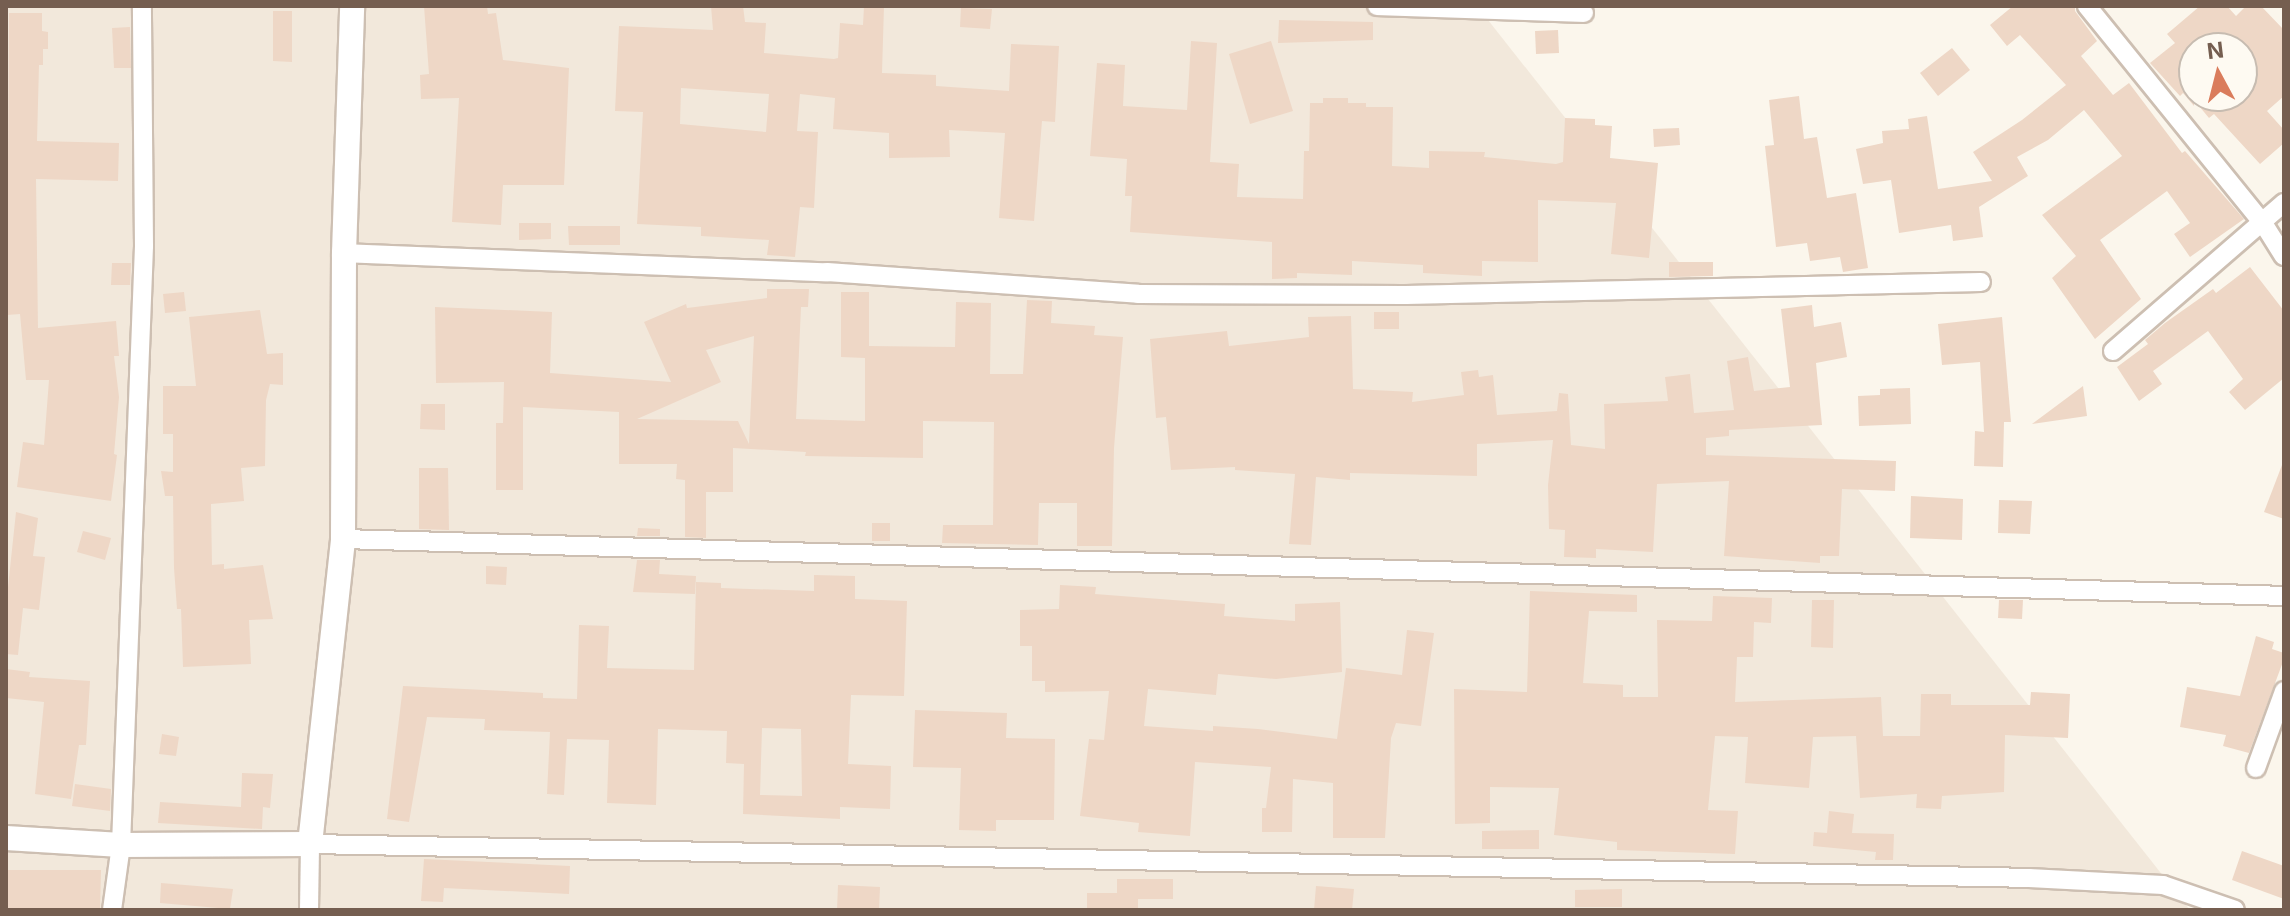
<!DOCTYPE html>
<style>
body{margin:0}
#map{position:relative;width:2290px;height:916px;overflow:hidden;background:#fbf6ec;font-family:Inter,sans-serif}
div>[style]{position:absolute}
.residential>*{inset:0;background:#f2e8db}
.building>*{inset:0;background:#eed7c6}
.roads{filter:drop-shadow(2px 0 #cdbfb2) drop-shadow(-2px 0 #cdbfb2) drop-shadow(0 2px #cdbfb2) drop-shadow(0 -2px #cdbfb2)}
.street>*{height:18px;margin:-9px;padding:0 9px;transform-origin:9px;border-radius:9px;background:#fff}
.secondary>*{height:24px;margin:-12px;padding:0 12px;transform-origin:12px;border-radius:12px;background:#fff}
span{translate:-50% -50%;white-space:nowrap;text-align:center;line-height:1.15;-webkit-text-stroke:8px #fefaf2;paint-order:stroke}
.frame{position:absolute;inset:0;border:8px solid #755e50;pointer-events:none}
.north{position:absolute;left:2178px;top:32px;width:80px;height:80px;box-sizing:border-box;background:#fefaf2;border:2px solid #c7bcb1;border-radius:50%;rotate:353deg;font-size:22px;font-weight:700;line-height:32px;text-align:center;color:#755e50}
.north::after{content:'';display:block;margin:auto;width:28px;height:36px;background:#da7c5c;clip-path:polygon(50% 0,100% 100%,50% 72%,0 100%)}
</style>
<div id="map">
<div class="residential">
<i style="clip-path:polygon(6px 6px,1477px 6px,2190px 910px,6px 910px)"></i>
</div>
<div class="building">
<i style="clip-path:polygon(424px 6px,487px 6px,488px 14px,496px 13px,503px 60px,569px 68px,564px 185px,503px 185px,501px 225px,452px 222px,459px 98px,421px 99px,420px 75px,429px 74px)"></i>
<i style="clip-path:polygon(evenodd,711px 6px,743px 6px,745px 22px,766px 23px,764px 53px,834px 59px,838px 58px,840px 23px,863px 25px,864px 6px,884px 6px,882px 73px,936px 75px,936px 86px,1009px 91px,1011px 44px,1059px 46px,1055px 122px,1042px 121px,1034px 221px,999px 218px,1005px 133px,949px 130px,950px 157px,889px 158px,889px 133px,833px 129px,835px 98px,800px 94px,797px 131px,818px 132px,814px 208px,800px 207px,795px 257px,767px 255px,769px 240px,701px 236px,701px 227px,637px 224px,643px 112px,615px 111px,619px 26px,713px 30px,711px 6px,681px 88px,769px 94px,766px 132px,680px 124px,681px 88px)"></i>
<i style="clip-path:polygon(2013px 6px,2075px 6px,2075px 11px,2097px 41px,2081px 56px,2113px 95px,2129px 83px,2182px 153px,2185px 151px,2244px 219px,2190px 257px,2174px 234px,2190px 223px,2167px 191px,2100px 240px,2141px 299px,2095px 339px,2052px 278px,2076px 256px,2042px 215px,2122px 156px,2084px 110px,2048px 140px,2017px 157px,2028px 176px,1979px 207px,1983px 237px,1953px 241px,1951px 225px,1899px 233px,1891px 180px,1863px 184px,1856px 149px,1883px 143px,1882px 131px,1909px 129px,1908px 119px,1927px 116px,1938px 189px,1992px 181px,1973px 152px,2022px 120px,2066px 85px,2020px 35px,2007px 46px,1990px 25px)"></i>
<i style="clip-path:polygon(evenodd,2200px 6px,2227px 6px,2236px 16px,2246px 6px,2261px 6px,2284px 30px,2284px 96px,2267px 111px,2284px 130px,2284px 143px,2260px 164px,2214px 114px,2209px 118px,2194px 100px,2194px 106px,2183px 93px,2180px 96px,2150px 63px,2175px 43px,2167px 34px,2200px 6px,2194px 48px,2242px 48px,2242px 96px,2194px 96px,2194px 48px)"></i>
<i style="clip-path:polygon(961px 8px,992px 9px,990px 29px,960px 27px)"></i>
<i style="clip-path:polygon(273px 11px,292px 11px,292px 62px,273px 61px)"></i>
<i style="clip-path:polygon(9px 13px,42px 13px,42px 31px,48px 32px,48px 49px,43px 49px,43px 65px,39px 65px,37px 141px,119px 143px,118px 181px,36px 179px,38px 328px,116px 321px,119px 356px,114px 356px,119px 397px,114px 454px,117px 455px,111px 501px,17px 487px,23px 442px,44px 445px,49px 380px,26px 380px,20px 314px,7px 315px)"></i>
<i style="clip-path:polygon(1279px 20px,1373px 22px,1373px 40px,1278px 43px)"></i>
<i style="clip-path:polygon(130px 27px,131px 68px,114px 68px,112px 28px)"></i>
<i style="clip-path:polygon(1558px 30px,1559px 53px,1536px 54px,1535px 31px)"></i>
<i style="clip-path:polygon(1191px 41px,1217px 43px,1210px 162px,1239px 164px,1237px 197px,1303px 199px,1304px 151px,1309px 151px,1310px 103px,1323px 103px,1323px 98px,1348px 98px,1348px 103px,1366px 103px,1366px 107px,1393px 107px,1392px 166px,1429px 168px,1429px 151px,1485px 152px,1484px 157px,1556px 164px,1563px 162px,1565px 118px,1595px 119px,1595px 125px,1612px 126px,1610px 158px,1658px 163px,1649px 258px,1611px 254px,1616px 203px,1538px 200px,1538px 262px,1482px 261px,1482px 276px,1423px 273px,1423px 265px,1352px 261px,1352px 275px,1297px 273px,1297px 278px,1272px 279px,1272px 242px,1130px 232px,1132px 196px,1125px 196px,1127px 159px,1090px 156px,1097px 63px,1125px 65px,1123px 106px,1187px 110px)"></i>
<i style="clip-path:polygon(1271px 41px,1293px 111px,1250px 124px,1229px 54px)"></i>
<i style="clip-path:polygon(1952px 48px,1970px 70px,1938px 96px,1920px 73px)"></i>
<i style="clip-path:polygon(1799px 96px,1804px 139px,1817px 137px,1827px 198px,1856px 193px,1868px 268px,1843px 272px,1840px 257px,1810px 261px,1807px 243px,1776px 247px,1765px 146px,1774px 145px,1769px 100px)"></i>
<i style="clip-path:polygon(1679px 128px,1680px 145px,1654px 147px,1653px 129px)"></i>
<i style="clip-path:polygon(519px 223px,551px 223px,551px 239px,519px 240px)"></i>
<i style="clip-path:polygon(568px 226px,620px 226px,620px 245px,569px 245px)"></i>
<i style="clip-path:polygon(1669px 262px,1713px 262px,1713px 276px,1669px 277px)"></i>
<i style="clip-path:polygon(112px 263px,131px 263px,130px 285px,111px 285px)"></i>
<i style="clip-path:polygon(2250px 267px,2284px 311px,2284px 378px,2245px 410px,2229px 392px,2243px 379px,2208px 331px,2153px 371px,2162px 384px,2139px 401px,2117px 367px,2148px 344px,2145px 340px,2165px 323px,2213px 289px,2216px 293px)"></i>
<i style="clip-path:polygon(evenodd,767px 289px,809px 289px,808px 307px,801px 307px,796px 419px,865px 421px,865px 358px,841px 357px,841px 292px,869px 292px,869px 346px,955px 347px,956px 302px,991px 303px,990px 374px,1023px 374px,1027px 300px,1052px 301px,1051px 323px,1095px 326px,1094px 335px,1123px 337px,1114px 448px,1112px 546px,1077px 546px,1077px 503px,1039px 503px,1038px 545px,942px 543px,943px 525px,993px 525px,994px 422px,923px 421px,923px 458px,805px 456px,806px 452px,733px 448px,733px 492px,706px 492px,706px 538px,685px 537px,685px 480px,676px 479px,677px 464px,619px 464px,619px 412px,523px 407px,523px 490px,496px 490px,496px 423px,503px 423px,504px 382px,436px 383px,435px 307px,552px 312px,550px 373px,671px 382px,644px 322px,686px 304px,687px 308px,767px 298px,767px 289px,754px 336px,749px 444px,738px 421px,637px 419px,721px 382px,706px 350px,754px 336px)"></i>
<i style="clip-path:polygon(184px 292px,186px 311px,165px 313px,163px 294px)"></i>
<i style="clip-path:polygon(1812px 305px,1814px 327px,1841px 322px,1847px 357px,1816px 363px,1822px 425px,1729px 430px,1729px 436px,1706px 438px,1706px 455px,1896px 461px,1895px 491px,1842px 489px,1839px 556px,1820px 556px,1820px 563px,1724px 556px,1729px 481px,1657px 484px,1653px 552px,1596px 549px,1596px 558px,1564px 557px,1565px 530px,1549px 529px,1548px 485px,1553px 440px,1477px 444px,1477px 476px,1350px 473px,1350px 480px,1316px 477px,1311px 545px,1289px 544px,1295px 474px,1235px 470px,1235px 467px,1171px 470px,1166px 417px,1156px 418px,1150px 339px,1227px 331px,1229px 346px,1309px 337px,1308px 317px,1351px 316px,1353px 389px,1413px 392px,1412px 402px,1464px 395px,1461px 372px,1478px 370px,1479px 377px,1493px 375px,1497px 415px,1557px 411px,1559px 393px,1568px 394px,1571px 445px,1605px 449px,1604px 404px,1668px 401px,1665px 377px,1690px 374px,1694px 413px,1734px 410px,1727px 361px,1748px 357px,1754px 391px,1790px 387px,1781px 309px)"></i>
<i style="clip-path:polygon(260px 310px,267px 354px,283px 353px,283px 385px,270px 384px,266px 400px,265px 466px,241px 468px,244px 501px,211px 504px,212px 565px,224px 564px,224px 569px,263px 565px,273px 619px,249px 620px,251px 664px,183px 667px,181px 609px,177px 609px,174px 568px,173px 496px,165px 496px,161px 471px,173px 472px,173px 434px,163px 434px,163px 386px,196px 386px,189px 317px)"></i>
<i style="clip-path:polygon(1374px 312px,1399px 312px,1399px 329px,1374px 329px)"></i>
<i style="clip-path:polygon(2002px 317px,2011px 422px,2004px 422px,2003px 467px,1974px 466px,1975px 431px,1984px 432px,1980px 362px,1942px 365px,1938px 324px)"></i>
<i style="clip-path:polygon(2083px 386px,2087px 416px,2032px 424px)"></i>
<i style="clip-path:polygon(1910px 388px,1911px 424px,1859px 426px,1858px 396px,1880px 395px,1880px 389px)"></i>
<i style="clip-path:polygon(421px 404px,445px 404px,445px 430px,420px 429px)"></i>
<i style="clip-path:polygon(2282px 465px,2284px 465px,2284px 519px,2264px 512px)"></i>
<i style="clip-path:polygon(419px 468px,448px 468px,449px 530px,419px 529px)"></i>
<i style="clip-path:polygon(1911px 496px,1963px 499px,1962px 540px,1910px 538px)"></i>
<i style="clip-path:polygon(1999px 500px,2032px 501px,2030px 534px,1998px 533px)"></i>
<i style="clip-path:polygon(16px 512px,38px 518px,33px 556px,45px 557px,39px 610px,23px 608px,18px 655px,6px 654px,6px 606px)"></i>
<i style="clip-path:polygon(872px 523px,890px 523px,890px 541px,872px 541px)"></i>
<i style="clip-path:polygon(638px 528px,660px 529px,660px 536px,637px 536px)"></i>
<i style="clip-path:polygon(83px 531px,111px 538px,105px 560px,77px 552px)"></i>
<i style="clip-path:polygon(637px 560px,660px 560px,659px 574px,696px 576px,695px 594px,633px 592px)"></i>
<i style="clip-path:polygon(486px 566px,507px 567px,506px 585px,486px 584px)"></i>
<i style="clip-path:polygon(evenodd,814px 575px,855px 576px,855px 599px,907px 601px,904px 696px,851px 695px,848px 764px,891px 766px,890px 809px,840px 807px,840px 819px,743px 814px,744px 764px,726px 763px,727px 731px,658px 729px,656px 805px,607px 803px,609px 740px,567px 739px,564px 795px,547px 794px,550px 732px,484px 730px,485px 719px,427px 717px,409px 822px,387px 819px,403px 686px,543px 693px,543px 698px,577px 699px,579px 625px,609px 626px,607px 668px,694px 670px,696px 582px,721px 583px,721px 588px,814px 591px,814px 575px,762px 728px,801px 729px,802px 796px,760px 795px,762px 728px)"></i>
<i style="clip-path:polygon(1060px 585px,1096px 587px,1095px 594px,1225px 604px,1224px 616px,1295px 621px,1295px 604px,1340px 602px,1342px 672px,1276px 679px,1218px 674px,1216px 695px,1148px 689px,1144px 726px,1213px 731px,1213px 726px,1258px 729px,1337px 739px,1346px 668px,1402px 675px,1407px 630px,1434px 633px,1421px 726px,1396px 723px,1391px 738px,1385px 838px,1333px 838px,1333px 783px,1293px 779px,1292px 832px,1262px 832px,1262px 808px,1266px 808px,1271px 767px,1195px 762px,1190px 836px,1138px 832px,1139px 823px,1080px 816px,1089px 739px,1104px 740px,1109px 691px,1045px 692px,1045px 681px,1032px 681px,1032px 646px,1020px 646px,1020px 610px,1059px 609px)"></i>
<i style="clip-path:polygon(1530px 591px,1637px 595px,1637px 612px,1589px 611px,1583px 683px,1623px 685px,1623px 697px,1658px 697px,1657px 620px,1712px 621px,1713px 596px,1772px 598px,1771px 623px,1754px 622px,1753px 657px,1737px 657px,1735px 702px,1881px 697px,1883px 736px,1920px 736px,1921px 694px,1951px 694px,1951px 705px,2030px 705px,2031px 692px,2070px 694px,2068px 738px,2005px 735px,2004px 792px,1942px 796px,1941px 809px,1916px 808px,1917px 794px,1860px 798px,1856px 736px,1813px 737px,1809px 788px,1745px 783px,1748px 737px,1715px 736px,1708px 810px,1738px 811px,1735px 854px,1617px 850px,1617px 842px,1554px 835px,1559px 788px,1490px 787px,1490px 823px,1455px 824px,1454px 689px,1527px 692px)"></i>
<i style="clip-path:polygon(1812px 600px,1834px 600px,1833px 648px,1811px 647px)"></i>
<i style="clip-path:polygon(1999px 600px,2023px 600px,2022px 619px,1998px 618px)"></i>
<i style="clip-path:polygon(2256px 636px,2274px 642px,2272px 649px,2284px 653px,2284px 659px,2249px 753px,2223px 746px,2226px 735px,2180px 727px,2187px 687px,2240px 696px)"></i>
<i style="clip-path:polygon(6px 669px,30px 672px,29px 677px,90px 681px,86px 745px,79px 745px,71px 799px,35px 794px,44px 702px,6px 698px)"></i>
<i style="clip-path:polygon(915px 710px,1007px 713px,1006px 738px,1055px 739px,1054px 820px,996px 820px,996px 831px,959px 830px,961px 768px,913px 767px)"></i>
<i style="clip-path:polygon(162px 734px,179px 737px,176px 756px,159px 754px)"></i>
<i style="clip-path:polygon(242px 773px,273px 774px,270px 808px,263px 807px,262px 829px,158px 823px,160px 802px,241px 807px)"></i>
<i style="clip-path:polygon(75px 784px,111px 789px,110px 811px,72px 806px)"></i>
<i style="clip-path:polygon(1829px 811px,1854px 814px,1852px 833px,1894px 834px,1893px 860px,1875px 860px,1876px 852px,1813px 846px,1814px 832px,1827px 833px)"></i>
<i style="clip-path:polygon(1539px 830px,1539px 849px,1482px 849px,1482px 831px)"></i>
<i style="clip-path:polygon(2242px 851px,2284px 866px,2284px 899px,2232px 880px)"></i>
<i style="clip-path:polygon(424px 859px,570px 866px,569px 894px,444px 888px,443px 902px,421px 901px)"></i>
<i style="clip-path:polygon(6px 870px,101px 870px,100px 910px,6px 910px)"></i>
<i style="clip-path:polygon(1117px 879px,1173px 879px,1173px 899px,1138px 899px,1138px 910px,1087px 910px,1087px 893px,1117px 893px)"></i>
<i style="clip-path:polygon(161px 883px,233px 889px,230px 909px,160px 903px)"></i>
<i style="clip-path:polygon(838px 885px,880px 887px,879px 910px,837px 910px)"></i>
<i style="clip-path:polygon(1316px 886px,1354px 889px,1352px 910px,1314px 910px)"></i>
<i style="clip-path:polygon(1622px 889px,1622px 907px,1575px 907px,1575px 890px)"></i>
</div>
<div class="roads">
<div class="street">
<i style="left:1377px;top:6px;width:207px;rotate:1.9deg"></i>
<i style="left:2087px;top:6px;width:279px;rotate:51deg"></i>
<i style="left:2263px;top:223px;width:39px;rotate:58deg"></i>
<i style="left:344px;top:253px;width:483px;rotate:2.3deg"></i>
<i style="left:827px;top:272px;width:312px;rotate:4deg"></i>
<i style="left:1138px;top:294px;width:268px;rotate:0.2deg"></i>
<i style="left:1406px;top:295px;width:575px;rotate:-1.3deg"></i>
<i style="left:2113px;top:351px;width:226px;rotate:-40.9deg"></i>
<i style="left:343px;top:539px;width:1942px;rotate:1.68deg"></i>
<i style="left:2256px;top:768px;width:82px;rotate:-70deg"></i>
<i style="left:112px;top:910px;width:66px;rotate:-82.1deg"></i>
<i style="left:121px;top:845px;width:599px;rotate:-87.8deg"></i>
<i style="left:144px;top:246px;width:240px;rotate:-90.5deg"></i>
<i style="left:309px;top:910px;width:66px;rotate:-89.1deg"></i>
<i style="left:310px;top:844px;width:1719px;rotate:1.13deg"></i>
<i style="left:2029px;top:878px;width:134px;rotate:3deg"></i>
<i style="left:2163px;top:885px;width:76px;rotate:19.1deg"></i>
</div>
<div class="secondary">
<i style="left:6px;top:838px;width:115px;rotate:3.5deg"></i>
<i style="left:121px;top:845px;width:189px;rotate:-0.3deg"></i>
<i style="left:310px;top:844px;width:307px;rotate:-83.8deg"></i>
<i style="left:343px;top:539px;width:286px;rotate:-89.8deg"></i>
<i style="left:344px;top:253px;width:247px;rotate:-88.1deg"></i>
</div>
</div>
<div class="frame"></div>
<div class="north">N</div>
</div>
